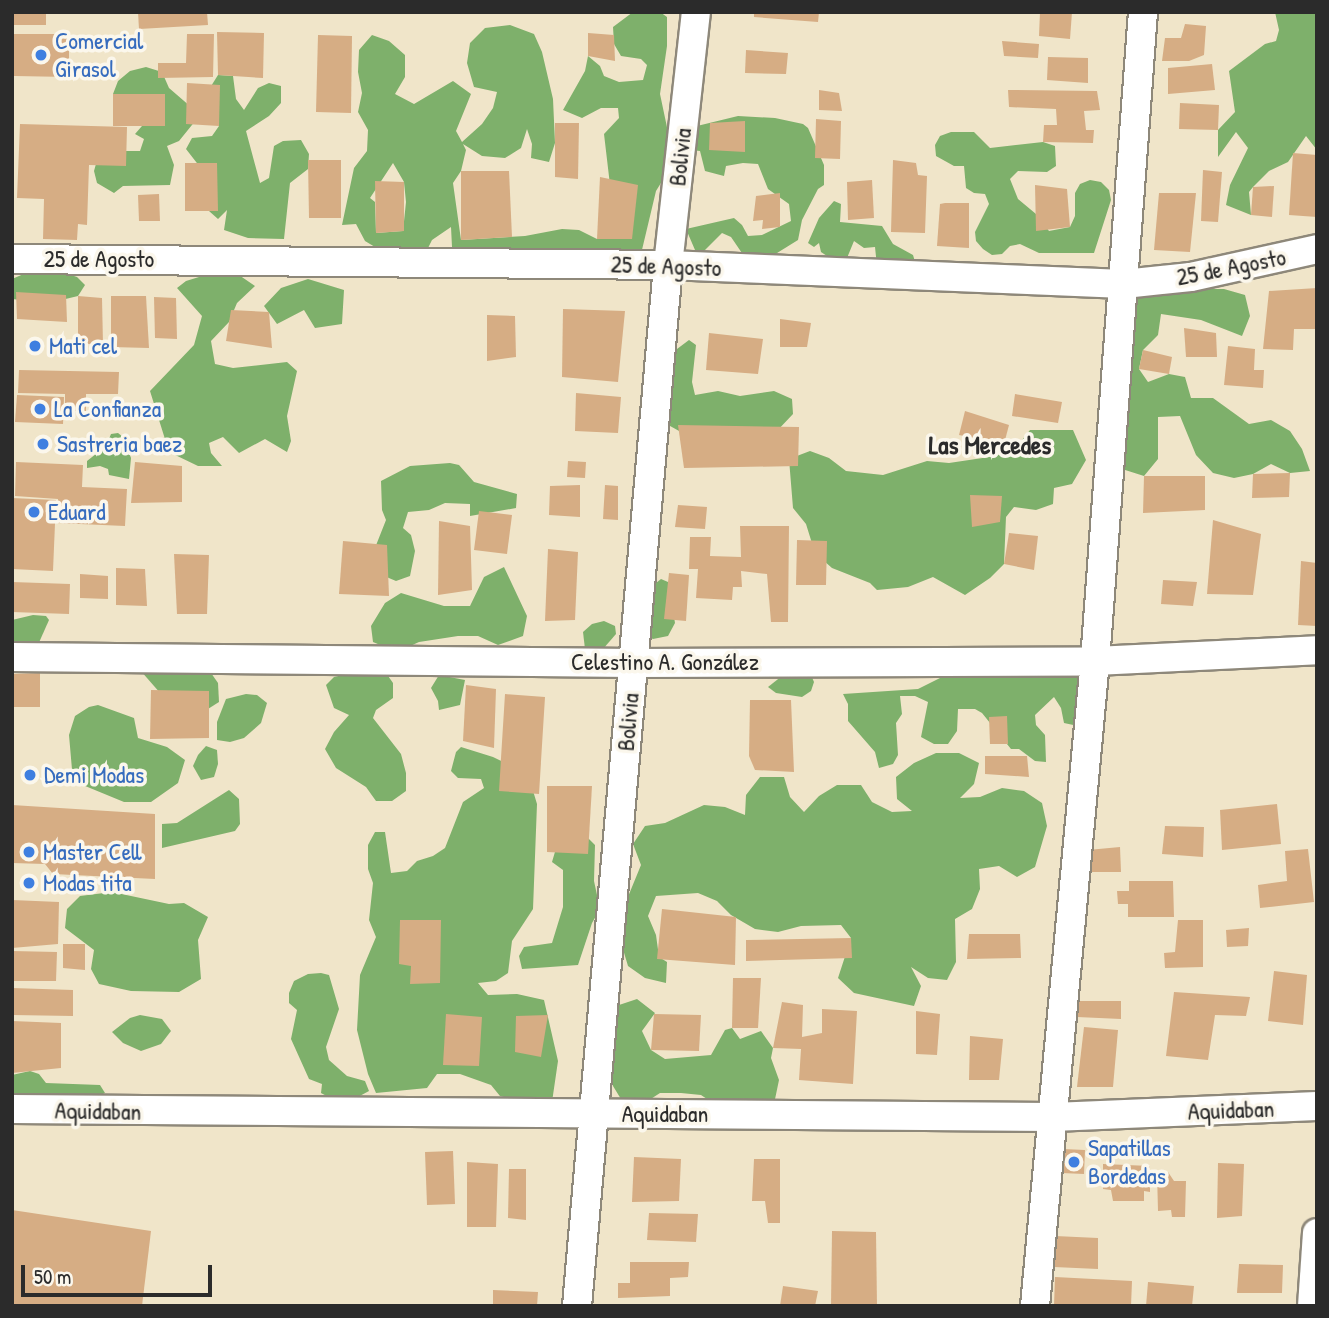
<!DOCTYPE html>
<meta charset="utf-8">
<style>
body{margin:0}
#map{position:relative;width:1329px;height:1318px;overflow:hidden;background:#f0e5c9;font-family:"Patrick Hand",sans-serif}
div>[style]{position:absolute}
.forest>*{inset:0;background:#7eb06b}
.building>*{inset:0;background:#d6ad84}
.roads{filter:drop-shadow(2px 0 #8e887a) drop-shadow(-2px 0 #8e887a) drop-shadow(0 2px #8e887a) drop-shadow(0 -2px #8e887a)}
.minor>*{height:28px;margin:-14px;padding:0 14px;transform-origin:14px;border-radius:14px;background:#fff}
.dots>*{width:19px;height:19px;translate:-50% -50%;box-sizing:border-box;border:4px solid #fbf7ec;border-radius:50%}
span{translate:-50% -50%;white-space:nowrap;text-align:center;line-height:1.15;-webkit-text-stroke:7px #fbf7ec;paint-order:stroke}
.shop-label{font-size:24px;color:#366cbe}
.left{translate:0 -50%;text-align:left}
.street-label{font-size:24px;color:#2b2b2b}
.neighbourhood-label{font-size:26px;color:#2b2b2b;font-weight:700}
.frame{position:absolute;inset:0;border:14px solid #2b2b2b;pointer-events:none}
.scale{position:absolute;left:21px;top:1265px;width:191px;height:32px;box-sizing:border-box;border:4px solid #2b2b2b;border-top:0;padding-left:9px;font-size:21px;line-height:24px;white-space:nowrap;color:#2b2b2b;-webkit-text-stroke:5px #fbf7ec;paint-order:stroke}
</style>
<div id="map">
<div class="forest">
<i style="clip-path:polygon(evenodd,633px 12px,660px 12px,667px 17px,667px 46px,660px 94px,668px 132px,668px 155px,664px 178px,656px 191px,641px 254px,612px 249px,611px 259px,457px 256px,452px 247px,451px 227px,432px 240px,426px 252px,380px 250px,365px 241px,356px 224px,342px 225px,354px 168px,367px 151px,368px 130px,358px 112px,362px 93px,358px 72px,359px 50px,372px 35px,389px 41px,405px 55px,405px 77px,395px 94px,414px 104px,453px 81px,471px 94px,456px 131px,462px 142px,482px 124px,493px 108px,497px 92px,474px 87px,467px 63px,470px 43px,485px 28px,510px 25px,534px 34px,542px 52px,553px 99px,555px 143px,549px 162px,531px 158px,532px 144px,527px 129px,521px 148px,505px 158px,482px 156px,463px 144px,466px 150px,461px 171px,453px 183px,461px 240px,525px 236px,562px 229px,579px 230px,597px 239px,625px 228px,610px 185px,604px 134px,619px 118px,618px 108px,601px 108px,582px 118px,563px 110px,585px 71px,588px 56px,600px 66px,604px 76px,619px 82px,643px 80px,647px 65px,641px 59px,621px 56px,614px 44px,613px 27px,633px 12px,393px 163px,404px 182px,406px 202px,403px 231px,376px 233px,375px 202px,370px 198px,393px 163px)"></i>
<i style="clip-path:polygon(1275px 12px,1317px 12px,1317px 150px,1306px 136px,1288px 162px,1269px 171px,1253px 187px,1249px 192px,1251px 215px,1226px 205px,1230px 185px,1248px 148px,1236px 132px,1218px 157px,1218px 130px,1235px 112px,1229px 71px,1265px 44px,1276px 41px,1279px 30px)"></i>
<i style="clip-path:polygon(146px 67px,162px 72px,169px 88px,191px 107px,196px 120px,179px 141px,167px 146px,174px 165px,170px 185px,123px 186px,114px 193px,97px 183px,94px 171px,101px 146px,117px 142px,126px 151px,140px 151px,144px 139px,135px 134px,142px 126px,126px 103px,113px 94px,118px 81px,130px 71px)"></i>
<i style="clip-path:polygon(218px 75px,233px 76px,236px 99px,244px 110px,258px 88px,269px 83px,281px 86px,281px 103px,269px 116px,246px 131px,260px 183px,269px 178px,274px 146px,283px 141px,301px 140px,309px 154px,308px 169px,290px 183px,284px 239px,248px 238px,224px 230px,227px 210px,218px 219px,209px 211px,210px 198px,200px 167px,186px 149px,192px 138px,212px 136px,219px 126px,212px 116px,208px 91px)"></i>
<i style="clip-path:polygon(738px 116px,775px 118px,803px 124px,808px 128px,824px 165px,824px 185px,818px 189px,802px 220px,798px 240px,769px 258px,746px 259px,731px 237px,722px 233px,704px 251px,695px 250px,686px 229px,734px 218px,742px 225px,748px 236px,762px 235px,791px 221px,789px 204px,768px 189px,758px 164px,743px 163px,726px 166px,724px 176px,705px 171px,700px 151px,681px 149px,697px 126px)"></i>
<i style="clip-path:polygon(951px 132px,974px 132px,990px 148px,1043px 142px,1055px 146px,1056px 166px,1047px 172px,1018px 171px,1010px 179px,1018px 199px,1036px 214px,1049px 231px,1070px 227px,1075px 216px,1075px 193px,1080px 184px,1090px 180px,1101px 182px,1109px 190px,1111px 200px,1094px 253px,1039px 253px,1020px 244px,1010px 246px,1002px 254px,992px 255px,983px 249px,976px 241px,975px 232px,989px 204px,985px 194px,974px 193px,966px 188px,964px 166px,954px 166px,936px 156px,935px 145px,940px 136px)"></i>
<i style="clip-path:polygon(834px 201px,841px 204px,840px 222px,882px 226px,893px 244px,913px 255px,916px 265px,877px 266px,875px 247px,864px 248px,854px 241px,847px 258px,827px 256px,821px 252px,819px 243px,814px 247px,808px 243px,819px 218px)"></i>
<i style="clip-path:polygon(33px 270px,56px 270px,77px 277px,85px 285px,78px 296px,49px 303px,12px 299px,12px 279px)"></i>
<i style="clip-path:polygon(212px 273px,236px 273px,255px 286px,237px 303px,229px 322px,211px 341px,215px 364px,233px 368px,287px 362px,297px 371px,287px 416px,291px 441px,287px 452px,265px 439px,239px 453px,223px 437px,209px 443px,211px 453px,222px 466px,198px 466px,169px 452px,150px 391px,194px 345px,202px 316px,177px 288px,186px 281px)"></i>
<i style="clip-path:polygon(308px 279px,344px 290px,342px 324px,315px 328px,304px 310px,277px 324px,264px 306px,281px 288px)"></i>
<i style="clip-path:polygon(1202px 289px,1224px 289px,1245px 295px,1250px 316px,1242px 336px,1201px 320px,1161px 314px,1158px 335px,1143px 350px,1139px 369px,1148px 382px,1169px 374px,1185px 377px,1191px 398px,1213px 398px,1249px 424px,1271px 420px,1290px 431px,1302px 449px,1310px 471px,1290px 473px,1271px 464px,1253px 474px,1234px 478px,1213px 473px,1196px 455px,1180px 416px,1158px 417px,1158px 459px,1144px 476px,1122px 469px,1126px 316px,1137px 299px,1159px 292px)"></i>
<i style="clip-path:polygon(689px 340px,696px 345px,692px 382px,695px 395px,718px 391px,740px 396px,774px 391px,792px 399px,793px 414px,775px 433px,690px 437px,661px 421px,665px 358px)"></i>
<i style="clip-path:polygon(1030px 430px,1073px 430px,1086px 460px,1072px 484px,1054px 488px,1053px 504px,1036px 510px,1014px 507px,1006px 517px,1004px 564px,990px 578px,965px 595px,933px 577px,908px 587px,877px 590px,870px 583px,832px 568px,815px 553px,806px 524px,793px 508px,789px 459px,810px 451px,829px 458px,846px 471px,883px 475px,927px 461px,949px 463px,996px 456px,1018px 445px)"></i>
<i style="clip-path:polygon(118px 433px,123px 437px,131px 458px,129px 479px,109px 475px,108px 469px,100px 466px,87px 468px,87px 461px,106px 446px,111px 434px)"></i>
<i style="clip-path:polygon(450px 463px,459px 465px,474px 482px,517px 494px,516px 508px,470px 516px,470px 504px,445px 503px,429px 510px,408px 512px,403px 528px,411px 535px,415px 551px,410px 576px,396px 581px,377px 573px,371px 558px,386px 520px,382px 510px,381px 481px,410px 466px)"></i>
<i style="clip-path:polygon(504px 567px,527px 616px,523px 636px,498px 645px,478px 636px,458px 636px,419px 642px,397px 652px,373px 642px,371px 626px,385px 603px,401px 593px,444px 606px,470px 606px,484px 577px)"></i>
<i style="clip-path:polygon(661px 579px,668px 582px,675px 623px,668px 636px,653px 639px,647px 636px,651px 587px)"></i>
<i style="clip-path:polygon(33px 615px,46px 616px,49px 620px,37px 647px,14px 645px,12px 620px)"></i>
<i style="clip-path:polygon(604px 621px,615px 626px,616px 634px,603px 649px,585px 649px,583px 632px,592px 624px)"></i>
<i style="clip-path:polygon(202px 660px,218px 683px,219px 702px,200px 714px,161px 694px,140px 670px)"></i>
<i style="clip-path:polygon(1010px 667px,1078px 672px,1086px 678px,1078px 726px,1064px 723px,1061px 708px,1054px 697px,1035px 715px,1036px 725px,1045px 735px,1046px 762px,1035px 761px,1019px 749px,1011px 749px,982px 713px,975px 709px,958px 709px,957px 731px,948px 744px,934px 744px,921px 737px,928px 702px,915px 696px,900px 696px,902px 714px,896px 723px,898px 755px,893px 764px,879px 768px,875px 752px,848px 721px,848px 704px,843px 694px,918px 689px,944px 676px,966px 673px,993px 676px)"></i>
<i style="clip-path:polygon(808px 668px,814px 682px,811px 691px,802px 697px,776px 693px,768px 687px,787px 672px)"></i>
<i style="clip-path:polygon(361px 671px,386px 673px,393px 683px,393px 698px,376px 710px,373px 718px,401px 754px,406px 773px,406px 791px,392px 801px,376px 801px,366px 787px,336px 768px,325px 749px,334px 732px,349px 715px,334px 708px,326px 685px,334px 677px)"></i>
<i style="clip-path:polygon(439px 675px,465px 680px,460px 705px,439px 710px,438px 701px,431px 688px)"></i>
<i style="clip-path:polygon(246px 694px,257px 695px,267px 703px,261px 723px,244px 738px,230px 742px,217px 740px,217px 722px,226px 699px)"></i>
<i style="clip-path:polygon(98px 705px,134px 718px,138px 738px,167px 747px,185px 760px,178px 783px,151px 802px,124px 802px,73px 781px,69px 735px,75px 716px,89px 707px)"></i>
<i style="clip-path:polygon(206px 746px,217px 750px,218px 764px,214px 777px,201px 780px,193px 766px,198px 755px)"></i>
<i style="clip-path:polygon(461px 747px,493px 757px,528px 774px,537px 804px,533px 909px,512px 941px,508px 973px,496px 981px,478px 983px,488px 995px,517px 994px,544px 1000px,558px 1061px,552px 1102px,525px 1102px,500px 1096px,491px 1085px,460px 1074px,437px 1074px,427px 1088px,376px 1093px,368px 1074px,357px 1030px,360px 975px,376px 937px,369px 920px,373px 883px,368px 869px,368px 845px,375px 832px,385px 832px,391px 873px,407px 871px,417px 861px,433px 856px,445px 848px,463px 802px,484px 788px,481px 779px,458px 778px,451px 771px,456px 752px)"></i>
<i style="clip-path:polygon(936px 753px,959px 753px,979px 763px,974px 784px,960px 798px,980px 797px,1002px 788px,1024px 791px,1042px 803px,1047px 826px,1035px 867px,1017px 877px,999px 866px,979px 869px,980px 889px,972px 909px,955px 919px,956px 962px,947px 980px,928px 978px,911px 967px,921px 986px,914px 1006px,854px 993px,838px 978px,851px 938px,841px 925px,801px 926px,778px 932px,755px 929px,731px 915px,717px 901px,698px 893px,656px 896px,648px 916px,656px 935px,659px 957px,667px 962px,666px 983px,645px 978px,628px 966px,616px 926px,641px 865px,633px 844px,645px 826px,665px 823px,704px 805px,725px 807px,745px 815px,746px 795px,760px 777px,784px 777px,790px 797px,804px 812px,819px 796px,837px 785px,861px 785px,872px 802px,892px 812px,912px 811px,897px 799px,896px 777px,914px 763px)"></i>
<i style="clip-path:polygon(229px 790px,239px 799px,240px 824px,235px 831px,162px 848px,162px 824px,177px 823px)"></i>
<i style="clip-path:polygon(586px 836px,595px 845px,594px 881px,600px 909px,592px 923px,578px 965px,522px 969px,519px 956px,524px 947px,552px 943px,563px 907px,563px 870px,552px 862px,557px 845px)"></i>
<i style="clip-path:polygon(112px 892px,169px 904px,184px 903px,208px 917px,198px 940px,201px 979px,179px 992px,131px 991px,99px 984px,91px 969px,94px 950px,65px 928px,67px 909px,80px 896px)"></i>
<i style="clip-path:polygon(321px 973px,329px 975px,339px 1009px,326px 1047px,329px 1060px,347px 1076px,365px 1081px,369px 1091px,356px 1098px,334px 1100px,321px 1093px,322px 1084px,309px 1079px,291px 1039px,297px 1010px,289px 1003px,289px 993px,294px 981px,308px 974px)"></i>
<i style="clip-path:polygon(637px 999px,655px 1013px,642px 1031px,651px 1050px,665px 1059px,711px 1055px,725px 1030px,732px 1028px,740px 1039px,761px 1031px,773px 1048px,771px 1058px,779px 1080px,774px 1104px,719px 1107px,701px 1095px,681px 1093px,660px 1093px,643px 1104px,624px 1104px,613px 1086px,608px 1066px,616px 1006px)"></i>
<i style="clip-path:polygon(140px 1015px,162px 1019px,171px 1031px,161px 1044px,141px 1051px,123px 1043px,112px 1032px,130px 1018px)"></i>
<i style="clip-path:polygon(30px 1071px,39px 1074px,46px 1083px,100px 1085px,105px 1093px,94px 1098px,22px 1101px,12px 1092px,12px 1075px)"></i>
</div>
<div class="building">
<i style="clip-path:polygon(12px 12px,46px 12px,46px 25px,12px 25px)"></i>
<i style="clip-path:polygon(138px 12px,207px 12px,208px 25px,139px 29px)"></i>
<i style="clip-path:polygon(754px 12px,819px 12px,818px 22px,754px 17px)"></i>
<i style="clip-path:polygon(1040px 12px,1072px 12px,1070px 39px,1039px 36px)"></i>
<i style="clip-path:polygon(1185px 24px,1206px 26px,1204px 55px,1189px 61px,1162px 61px,1165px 38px,1181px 38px)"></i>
<i style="clip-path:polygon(217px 32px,264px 33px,263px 78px,218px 75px)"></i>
<i style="clip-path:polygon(588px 33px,614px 35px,615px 61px,588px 56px)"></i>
<i style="clip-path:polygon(14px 34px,69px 34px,69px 77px,14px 76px)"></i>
<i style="clip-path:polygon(187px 34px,214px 34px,213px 77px,158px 78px,158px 63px,186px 63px)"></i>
<i style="clip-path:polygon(318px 35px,352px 36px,351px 113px,316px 112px)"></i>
<i style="clip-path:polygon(1002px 41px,1039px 44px,1038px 58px,1004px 56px)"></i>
<i style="clip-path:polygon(746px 50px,788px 53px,786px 74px,745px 73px)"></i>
<i style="clip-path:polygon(1048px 57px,1088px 58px,1088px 83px,1047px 80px)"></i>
<i style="clip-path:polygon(1212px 64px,1215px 90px,1168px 94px,1168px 68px)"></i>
<i style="clip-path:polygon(187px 83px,220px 85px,219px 126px,186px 124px)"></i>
<i style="clip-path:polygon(819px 90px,839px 93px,842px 111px,819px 110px)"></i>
<i style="clip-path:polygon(1008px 90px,1097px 91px,1100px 110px,1084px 111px,1086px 130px,1094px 130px,1093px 143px,1043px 142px,1044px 125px,1057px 125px,1056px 109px,1009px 107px)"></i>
<i style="clip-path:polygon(113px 94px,165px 94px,165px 126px,113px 126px)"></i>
<i style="clip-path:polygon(1180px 103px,1219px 105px,1218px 130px,1179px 129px)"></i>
<i style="clip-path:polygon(816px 119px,841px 121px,840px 159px,815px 158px)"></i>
<i style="clip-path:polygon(745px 121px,745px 152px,709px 150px,710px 123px)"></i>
<i style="clip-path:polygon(555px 123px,579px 123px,578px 179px,555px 177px)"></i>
<i style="clip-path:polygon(20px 124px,127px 127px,126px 166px,89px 165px,87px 225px,78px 224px,77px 240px,43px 239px,44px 199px,17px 198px)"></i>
<i style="clip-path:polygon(1293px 153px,1317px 155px,1317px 217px,1289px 215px)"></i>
<i style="clip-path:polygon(308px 160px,341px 160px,341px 218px,309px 218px)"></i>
<i style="clip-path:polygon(893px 160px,916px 163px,918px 175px,927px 176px,925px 233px,891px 232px)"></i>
<i style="clip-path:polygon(185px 163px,217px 163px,218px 211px,185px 211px)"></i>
<i style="clip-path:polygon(1203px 170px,1222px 172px,1218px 222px,1201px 221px)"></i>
<i style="clip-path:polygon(461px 171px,509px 171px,512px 237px,461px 240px)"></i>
<i style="clip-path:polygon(600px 177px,638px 185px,632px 239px,597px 239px)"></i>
<i style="clip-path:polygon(872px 180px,874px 218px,848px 220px,847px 182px)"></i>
<i style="clip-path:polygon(375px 181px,404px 182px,404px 231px,376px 233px)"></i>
<i style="clip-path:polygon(1035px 185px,1067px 189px,1070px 227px,1036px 231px)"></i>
<i style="clip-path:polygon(1274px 186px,1272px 217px,1251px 215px,1253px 187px)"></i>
<i style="clip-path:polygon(780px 193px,780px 227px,762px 229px,763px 220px,753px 221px,756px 196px)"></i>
<i style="clip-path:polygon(1159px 193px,1196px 193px,1190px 252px,1154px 250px)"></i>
<i style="clip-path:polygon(159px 194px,160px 221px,139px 221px,138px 195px)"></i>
<i style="clip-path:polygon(945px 203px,969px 203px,969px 248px,937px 246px,940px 204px)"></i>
<i style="clip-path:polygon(1317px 288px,1317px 329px,1294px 329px,1293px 350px,1263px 349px,1269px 291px)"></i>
<i style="clip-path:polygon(16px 292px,66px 295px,67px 322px,17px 319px)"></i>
<i style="clip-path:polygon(78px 296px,102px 298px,103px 345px,78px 343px)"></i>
<i style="clip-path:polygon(111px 296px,146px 296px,149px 348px,111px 347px)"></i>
<i style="clip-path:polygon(154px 297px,176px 298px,177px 339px,155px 338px)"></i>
<i style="clip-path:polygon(563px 309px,625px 311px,618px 382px,562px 377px)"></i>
<i style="clip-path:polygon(231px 310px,269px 312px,272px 348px,226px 341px)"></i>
<i style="clip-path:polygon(487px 315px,515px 316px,516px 357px,487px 361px)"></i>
<i style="clip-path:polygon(780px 319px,811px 323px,807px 347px,780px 347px)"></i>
<i style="clip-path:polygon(1184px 328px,1216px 333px,1217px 357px,1186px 357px)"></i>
<i style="clip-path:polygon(709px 333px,763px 339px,758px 374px,706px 370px)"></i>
<i style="clip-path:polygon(1228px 346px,1255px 349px,1254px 370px,1264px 370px,1263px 388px,1224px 385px)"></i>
<i style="clip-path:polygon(1143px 350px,1172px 357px,1169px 374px,1139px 369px)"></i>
<i style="clip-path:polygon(19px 370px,119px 372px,118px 394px,86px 394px,86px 411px,65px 411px,65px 394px,18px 393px)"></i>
<i style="clip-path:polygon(576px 393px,621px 397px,618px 433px,575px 431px)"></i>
<i style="clip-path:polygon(1015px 394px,1062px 402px,1058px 423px,1012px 416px)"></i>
<i style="clip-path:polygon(17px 395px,64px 397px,63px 424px,15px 422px)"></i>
<i style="clip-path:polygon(965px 411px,1009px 425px,1004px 444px,959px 435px)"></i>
<i style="clip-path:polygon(678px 425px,799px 427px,798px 466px,684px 468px)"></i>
<i style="clip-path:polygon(568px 461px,586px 462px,585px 478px,567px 477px)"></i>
<i style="clip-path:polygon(16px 462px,83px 465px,82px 487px,127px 489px,125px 526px,57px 523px,58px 499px,15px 496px)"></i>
<i style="clip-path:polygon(135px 462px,182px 466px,182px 502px,131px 503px)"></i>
<i style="clip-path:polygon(1290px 473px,1289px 497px,1252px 498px,1253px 474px)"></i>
<i style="clip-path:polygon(1144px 476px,1205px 476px,1205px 510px,1143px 513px)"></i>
<i style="clip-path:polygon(580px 485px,580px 517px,549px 515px,550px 486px)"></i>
<i style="clip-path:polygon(605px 485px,618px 486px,618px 520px,603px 519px)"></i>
<i style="clip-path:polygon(970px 495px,1002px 496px,1000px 522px,972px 527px)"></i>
<i style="clip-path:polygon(12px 498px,56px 500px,53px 571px,12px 569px)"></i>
<i style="clip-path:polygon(678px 505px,707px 507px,705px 529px,675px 527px)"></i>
<i style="clip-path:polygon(479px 511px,512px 515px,507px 554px,474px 550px)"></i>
<i style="clip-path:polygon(1213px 520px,1261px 534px,1253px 595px,1207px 594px)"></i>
<i style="clip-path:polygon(439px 521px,470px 526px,472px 590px,438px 595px)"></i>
<i style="clip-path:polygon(740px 526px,789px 526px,788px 622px,771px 622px,767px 574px,741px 571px,742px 587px,733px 587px,732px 600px,696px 598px,698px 569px,689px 569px,690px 537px,711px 537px,710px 556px,741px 557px)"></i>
<i style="clip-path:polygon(1009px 533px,1038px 536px,1034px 570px,1004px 564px)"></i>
<i style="clip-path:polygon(797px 540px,827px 541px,826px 585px,796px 585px)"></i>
<i style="clip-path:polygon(343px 541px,387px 545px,389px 596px,339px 594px)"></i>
<i style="clip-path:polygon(548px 549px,578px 552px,575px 620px,545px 621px)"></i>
<i style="clip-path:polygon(174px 554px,209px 555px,207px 614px,177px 614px)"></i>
<i style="clip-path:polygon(1301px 561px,1317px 563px,1317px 626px,1298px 625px)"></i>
<i style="clip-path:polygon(116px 568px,145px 569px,147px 606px,116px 605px)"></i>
<i style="clip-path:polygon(669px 573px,689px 575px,686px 621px,664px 619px)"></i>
<i style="clip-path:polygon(80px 574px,108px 576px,108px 599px,80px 598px)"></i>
<i style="clip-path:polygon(1163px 580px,1197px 582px,1193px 606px,1161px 604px)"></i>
<i style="clip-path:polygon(12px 582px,70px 584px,69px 614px,12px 612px)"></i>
<i style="clip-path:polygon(40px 673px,40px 707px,12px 707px,12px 674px)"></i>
<i style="clip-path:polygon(466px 685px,496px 689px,494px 748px,463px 741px)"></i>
<i style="clip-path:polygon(151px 690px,209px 691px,209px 738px,150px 739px)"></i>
<i style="clip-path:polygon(505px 694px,545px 697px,539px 794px,499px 791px)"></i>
<i style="clip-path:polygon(750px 700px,791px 700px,794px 772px,755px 770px,749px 756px)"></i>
<i style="clip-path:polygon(1007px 716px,1008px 744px,990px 744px,989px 717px)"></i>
<i style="clip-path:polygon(985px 756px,1027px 756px,1029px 777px,985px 774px)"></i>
<i style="clip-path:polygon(547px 786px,592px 786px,588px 854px,547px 852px)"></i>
<i style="clip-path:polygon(1277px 804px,1281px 844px,1222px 850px,1220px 810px)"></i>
<i style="clip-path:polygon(12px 805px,155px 814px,155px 879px,53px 874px,45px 864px,12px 863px)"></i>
<i style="clip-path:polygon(1165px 826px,1204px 827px,1203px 857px,1162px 854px)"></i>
<i style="clip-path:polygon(1120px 847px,1121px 872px,1092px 872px,1088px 850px)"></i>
<i style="clip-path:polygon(1308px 849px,1314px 902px,1260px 908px,1258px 885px,1287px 881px,1285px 851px)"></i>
<i style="clip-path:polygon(1129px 881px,1173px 881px,1174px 917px,1128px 917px,1128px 904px,1118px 904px,1117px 891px,1129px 891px)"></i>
<i style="clip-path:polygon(12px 900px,59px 902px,58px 944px,12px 948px)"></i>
<i style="clip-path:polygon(662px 909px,736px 917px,735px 965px,657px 959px)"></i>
<i style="clip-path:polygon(400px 920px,441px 920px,440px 983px,410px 984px,411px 966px,399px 964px)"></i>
<i style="clip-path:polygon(1178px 920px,1203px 920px,1203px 967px,1165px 968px,1164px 953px,1175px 952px)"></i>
<i style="clip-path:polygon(1249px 928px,1248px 946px,1227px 947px,1226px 930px)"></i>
<i style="clip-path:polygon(969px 934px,1020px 934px,1021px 958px,967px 959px)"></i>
<i style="clip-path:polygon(851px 938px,852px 958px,746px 961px,746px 940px)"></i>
<i style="clip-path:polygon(63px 944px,85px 944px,85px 970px,63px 968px)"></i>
<i style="clip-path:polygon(12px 951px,57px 952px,56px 981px,12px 981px)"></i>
<i style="clip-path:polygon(1274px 971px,1307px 975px,1303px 1025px,1268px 1021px)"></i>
<i style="clip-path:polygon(733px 978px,761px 978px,758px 1028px,732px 1028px)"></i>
<i style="clip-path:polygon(12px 988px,73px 990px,73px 1016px,12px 1015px)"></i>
<i style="clip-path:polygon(1174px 992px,1250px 997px,1246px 1016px,1215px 1015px,1208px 1060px,1166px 1056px)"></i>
<i style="clip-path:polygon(1077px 1001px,1121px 1001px,1121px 1019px,1077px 1017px)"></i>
<i style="clip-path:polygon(782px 1002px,803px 1005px,802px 1037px,822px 1033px,822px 1009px,857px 1011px,853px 1084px,799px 1080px,801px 1049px,773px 1048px)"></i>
<i style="clip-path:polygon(916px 1011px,940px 1014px,937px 1055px,916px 1054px)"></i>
<i style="clip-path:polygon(446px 1014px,482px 1017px,479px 1066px,443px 1065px)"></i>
<i style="clip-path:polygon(654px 1014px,701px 1015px,699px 1051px,651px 1050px)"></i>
<i style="clip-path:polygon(548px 1015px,541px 1057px,515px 1052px,516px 1016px)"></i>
<i style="clip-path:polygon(12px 1021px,61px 1023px,61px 1068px,12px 1073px)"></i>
<i style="clip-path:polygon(1084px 1027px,1118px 1030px,1113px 1087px,1077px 1087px)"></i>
<i style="clip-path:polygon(970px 1036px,1003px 1039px,999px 1080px,969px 1080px)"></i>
<i style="clip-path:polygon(1063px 1149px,1085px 1150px,1084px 1174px,1062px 1173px)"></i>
<i style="clip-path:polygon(453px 1151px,455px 1204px,427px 1205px,425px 1152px)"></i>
<i style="clip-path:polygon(634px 1157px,681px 1159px,679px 1201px,632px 1202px)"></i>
<i style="clip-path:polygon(754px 1159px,780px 1159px,780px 1223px,768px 1223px,765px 1201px,752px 1201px)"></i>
<i style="clip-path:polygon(467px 1162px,498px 1164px,496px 1227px,467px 1227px)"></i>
<i style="clip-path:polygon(1218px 1163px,1244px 1164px,1242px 1216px,1217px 1218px)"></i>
<i style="clip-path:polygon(1103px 1164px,1150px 1166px,1150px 1192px,1144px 1191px,1144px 1201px,1113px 1201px,1111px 1190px,1103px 1189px)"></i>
<i style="clip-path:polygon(509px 1169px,526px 1169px,526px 1220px,508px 1218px)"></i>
<i style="clip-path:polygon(1168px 1172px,1174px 1181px,1186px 1181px,1185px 1217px,1172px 1217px,1171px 1210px,1158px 1211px,1157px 1173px)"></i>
<i style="clip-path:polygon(12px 1210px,151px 1231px,142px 1306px,12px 1306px)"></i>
<i style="clip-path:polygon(649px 1213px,698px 1214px,696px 1242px,647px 1240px)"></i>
<i style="clip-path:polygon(832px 1231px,876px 1232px,877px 1306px,831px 1306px)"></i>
<i style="clip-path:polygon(1055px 1236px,1098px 1238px,1098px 1269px,1054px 1267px)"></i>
<i style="clip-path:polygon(630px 1262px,689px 1262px,688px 1277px,670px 1278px,670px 1296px,618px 1298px,618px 1283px,630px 1283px)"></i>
<i style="clip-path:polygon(1239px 1264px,1283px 1265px,1282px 1293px,1237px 1293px)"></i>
<i style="clip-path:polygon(1055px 1277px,1132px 1281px,1131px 1306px,1054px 1306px)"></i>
<i style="clip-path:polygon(1148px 1282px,1194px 1286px,1192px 1306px,1146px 1306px)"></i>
<i style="clip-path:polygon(783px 1286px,818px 1291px,815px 1306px,780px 1306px)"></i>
<i style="clip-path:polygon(493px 1290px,538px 1292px,537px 1306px,493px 1306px)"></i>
</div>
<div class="roads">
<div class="minor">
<i style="left:12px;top:259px;width:656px;rotate:0.52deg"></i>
<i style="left:668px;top:265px;width:456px;rotate:2.4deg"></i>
<i style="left:1124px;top:284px;width:67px;rotate:-6deg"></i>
<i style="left:1191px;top:277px;width:129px;rotate:-12.5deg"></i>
<i style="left:12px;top:657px;width:621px;rotate:0.55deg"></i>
<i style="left:633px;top:663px;width:462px;rotate:-0.2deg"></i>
<i style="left:1095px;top:661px;width:222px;rotate:-2.8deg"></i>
<i style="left:12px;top:1109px;width:1041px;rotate:0.44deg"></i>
<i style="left:1053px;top:1117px;width:264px;rotate:-2.4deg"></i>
<i style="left:577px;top:1306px;width:1045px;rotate:-85deg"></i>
<i style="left:668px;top:265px;width:255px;rotate:-83.7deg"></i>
<i style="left:1035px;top:1306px;width:648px;rotate:-84.69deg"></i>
<i style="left:1095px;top:661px;width:651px;rotate:-85.77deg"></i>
<i style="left:1312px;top:1306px;width:73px;rotate:-86.1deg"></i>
</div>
</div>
<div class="dots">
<i style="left:41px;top:55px;background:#3f7fe0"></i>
<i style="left:35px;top:346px;background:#3f7fe0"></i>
<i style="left:40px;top:409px;background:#3f7fe0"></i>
<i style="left:43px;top:444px;background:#3f7fe0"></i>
<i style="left:34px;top:512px;background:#3f7fe0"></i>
<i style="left:30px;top:775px;background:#3f7fe0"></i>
<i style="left:29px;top:852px;background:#3f7fe0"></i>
<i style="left:29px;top:883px;background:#3f7fe0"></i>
<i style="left:1074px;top:1162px;background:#3f7fe0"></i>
</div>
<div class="shop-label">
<span class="left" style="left:55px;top:55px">Comercial<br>Girasol</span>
<span class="left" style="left:49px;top:346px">Mati cel</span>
<span class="left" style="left:54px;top:409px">La Confianza</span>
<span class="left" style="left:57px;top:444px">Sastreria baez</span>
<span class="left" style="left:48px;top:512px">Eduard</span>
<span class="left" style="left:44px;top:775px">Demi Modas</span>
<span class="left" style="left:43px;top:852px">Master Cell</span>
<span class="left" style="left:43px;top:883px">Modas tita</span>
<span class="left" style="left:1088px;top:1162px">Sapatillas<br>Bordedas</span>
</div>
<div class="street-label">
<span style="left:680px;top:157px;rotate:-84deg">Bolivia</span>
<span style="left:99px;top:259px">25 de Agosto</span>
<span style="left:666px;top:266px;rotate:2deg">25 de Agosto</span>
<span style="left:1231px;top:267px;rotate:-11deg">25 de Agosto</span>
<span style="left:665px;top:662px">Celestino A. González</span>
<span style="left:628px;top:722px;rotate:-85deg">Bolivia</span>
<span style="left:1231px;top:1110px;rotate:-2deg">Aquidaban</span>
<span style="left:98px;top:1111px;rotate:1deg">Aquidaban</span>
<span style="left:665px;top:1114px">Aquidaban</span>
</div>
<div class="neighbourhood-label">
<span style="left:990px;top:445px">Las Mercedes</span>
</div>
<div class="frame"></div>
<div class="scale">50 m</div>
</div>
